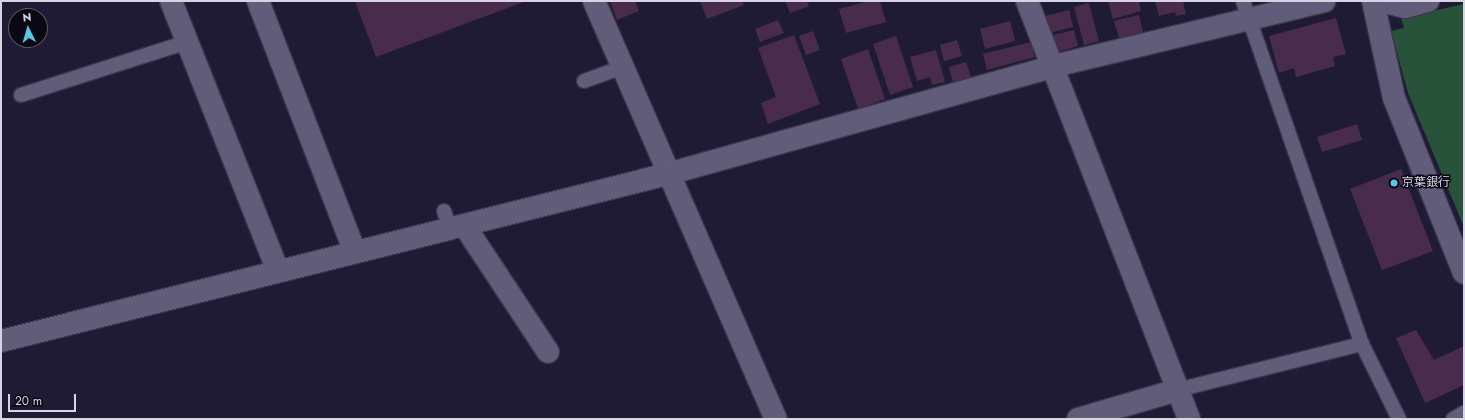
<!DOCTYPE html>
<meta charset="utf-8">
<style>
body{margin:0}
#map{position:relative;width:1465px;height:420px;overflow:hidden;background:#201b35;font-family:Jost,"Noto Sans JP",sans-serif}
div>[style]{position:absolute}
.green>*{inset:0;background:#29523a}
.building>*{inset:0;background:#492c4c}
.roads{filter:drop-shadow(1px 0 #3b374c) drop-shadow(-1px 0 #3b374c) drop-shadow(0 1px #3b374c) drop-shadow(0 -1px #3b374c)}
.lane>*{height:14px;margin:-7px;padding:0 7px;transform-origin:7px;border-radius:7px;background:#605c7a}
.street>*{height:22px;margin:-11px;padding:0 11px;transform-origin:11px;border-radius:11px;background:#605c7a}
.secondary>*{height:22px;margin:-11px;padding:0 11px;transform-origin:11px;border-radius:11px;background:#605c7a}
.dots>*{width:11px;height:11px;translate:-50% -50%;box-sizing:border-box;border:2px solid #0a0813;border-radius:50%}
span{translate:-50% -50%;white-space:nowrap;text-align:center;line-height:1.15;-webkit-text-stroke:3px #0a0813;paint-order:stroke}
.poi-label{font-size:12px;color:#d6d4e5}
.left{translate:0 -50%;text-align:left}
.frame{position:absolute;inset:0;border:2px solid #d6d4e5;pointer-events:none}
.north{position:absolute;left:8px;top:8px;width:40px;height:40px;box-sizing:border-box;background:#0a0813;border:1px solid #5c5a67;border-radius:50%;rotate:355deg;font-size:11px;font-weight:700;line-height:16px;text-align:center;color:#d6d4e5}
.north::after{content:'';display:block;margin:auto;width:14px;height:18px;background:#59c8e4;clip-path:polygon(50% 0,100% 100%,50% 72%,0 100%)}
.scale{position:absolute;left:8px;top:394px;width:68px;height:18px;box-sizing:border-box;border:2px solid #d6d4e5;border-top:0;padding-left:5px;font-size:12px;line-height:14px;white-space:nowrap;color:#d6d4e5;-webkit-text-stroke:3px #0a0813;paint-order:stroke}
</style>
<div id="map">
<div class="green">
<i style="clip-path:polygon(1464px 4px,1464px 227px,1408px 93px,1391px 31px,1404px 28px,1401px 18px)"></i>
</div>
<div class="building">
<i style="clip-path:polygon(355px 1px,526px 1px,376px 57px)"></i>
<i style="clip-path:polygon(610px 1px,635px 1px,639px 11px,617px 20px)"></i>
<i style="clip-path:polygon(700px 1px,742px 1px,744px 5px,707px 19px)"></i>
<i style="clip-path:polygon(785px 1px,807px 1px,809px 6px,790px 13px)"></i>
<i style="clip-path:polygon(869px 1px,880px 1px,886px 22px,846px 33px,839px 9px)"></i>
<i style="clip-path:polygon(1108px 1px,1139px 1px,1141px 11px,1113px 19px)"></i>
<i style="clip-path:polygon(1155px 1px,1183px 1px,1186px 14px,1176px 16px,1175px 12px,1159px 16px)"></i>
<i style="clip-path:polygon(1089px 3px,1099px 41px,1084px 45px,1074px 7px)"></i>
<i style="clip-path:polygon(1069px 10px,1073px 27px,1049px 33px,1045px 16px)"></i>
<i style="clip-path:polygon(1139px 15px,1143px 32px,1119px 38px,1114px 21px)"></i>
<i style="clip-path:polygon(1336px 18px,1346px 54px,1333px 57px,1335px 66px,1296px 77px,1294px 68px,1279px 73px,1269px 36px)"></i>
<i style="clip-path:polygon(778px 20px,784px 33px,760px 42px,755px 29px)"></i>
<i style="clip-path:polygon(1010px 21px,1015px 41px,985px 49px,980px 29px)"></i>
<i style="clip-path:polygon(1074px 30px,1078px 46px,1054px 53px,1049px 36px)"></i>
<i style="clip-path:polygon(813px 31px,820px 50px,806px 55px,799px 36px)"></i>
<i style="clip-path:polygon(794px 35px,820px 104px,768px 124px,761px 103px,776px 97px,758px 48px)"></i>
<i style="clip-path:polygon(896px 36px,913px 87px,890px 95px,873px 44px)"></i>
<i style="clip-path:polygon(957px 40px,962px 56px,944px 61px,940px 45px)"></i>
<i style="clip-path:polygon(1031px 42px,1035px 57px,987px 70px,983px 54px)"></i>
<i style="clip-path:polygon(868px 49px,885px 99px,858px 109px,841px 59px)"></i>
<i style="clip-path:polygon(936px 50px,945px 82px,932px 85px,930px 77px,917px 81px,910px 57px)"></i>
<i style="clip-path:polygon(966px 62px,971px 77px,953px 83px,949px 67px)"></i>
<i style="clip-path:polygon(1357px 124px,1362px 140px,1322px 152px,1317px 137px)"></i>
<i style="clip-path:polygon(1401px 169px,1433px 251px,1382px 270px,1350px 189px)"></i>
<i style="clip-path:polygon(1416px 330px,1434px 360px,1464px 346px,1464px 385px,1425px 403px,1396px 338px)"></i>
</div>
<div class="roads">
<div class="lane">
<i style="left:1243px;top:1px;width:363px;rotate:70.9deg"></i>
<i style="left:584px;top:81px;width:41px;rotate:-19.7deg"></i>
<i style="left:21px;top:95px;width:174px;rotate:-17.7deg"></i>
<i style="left:444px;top:211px;width:18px;rotate:71deg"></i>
<i style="left:1177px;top:390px;width:191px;rotate:-14deg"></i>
<i style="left:1362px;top:344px;width:84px;rotate:63.7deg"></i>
<i style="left:1453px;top:419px;width:13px;rotate:-29deg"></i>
</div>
<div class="street">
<i style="left:171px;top:1px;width:290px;rotate:68.4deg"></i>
<i style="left:258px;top:1px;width:269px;rotate:68.9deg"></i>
<i style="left:1027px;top:1px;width:448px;rotate:68.8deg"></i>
<i style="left:1381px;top:1px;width:25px;rotate:14deg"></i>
<i style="left:1405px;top:7px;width:24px;rotate:-15deg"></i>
<i style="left:464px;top:225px;width:152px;rotate:56.5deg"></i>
<i style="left:1078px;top:419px;width:103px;rotate:-16.3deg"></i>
</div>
<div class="secondary">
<i style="left:594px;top:1px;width:456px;rotate:66.5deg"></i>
<i style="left:1373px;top:1px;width:99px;rotate:77.8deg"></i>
<i style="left:1394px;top:98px;width:188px;rotate:68.2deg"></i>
<i style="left:1px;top:341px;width:688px;rotate:-14.06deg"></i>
<i style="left:668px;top:174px;width:397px;rotate:-15.6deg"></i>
<i style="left:1050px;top:67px;width:282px;rotate:-13.5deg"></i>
</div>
</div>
<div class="dots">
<i style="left:1394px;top:183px;background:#59c8e4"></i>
</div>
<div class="poi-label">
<span class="left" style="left:1402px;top:183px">京葉銀行</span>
</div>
<div class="frame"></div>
<div class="north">N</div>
<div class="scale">20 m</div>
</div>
